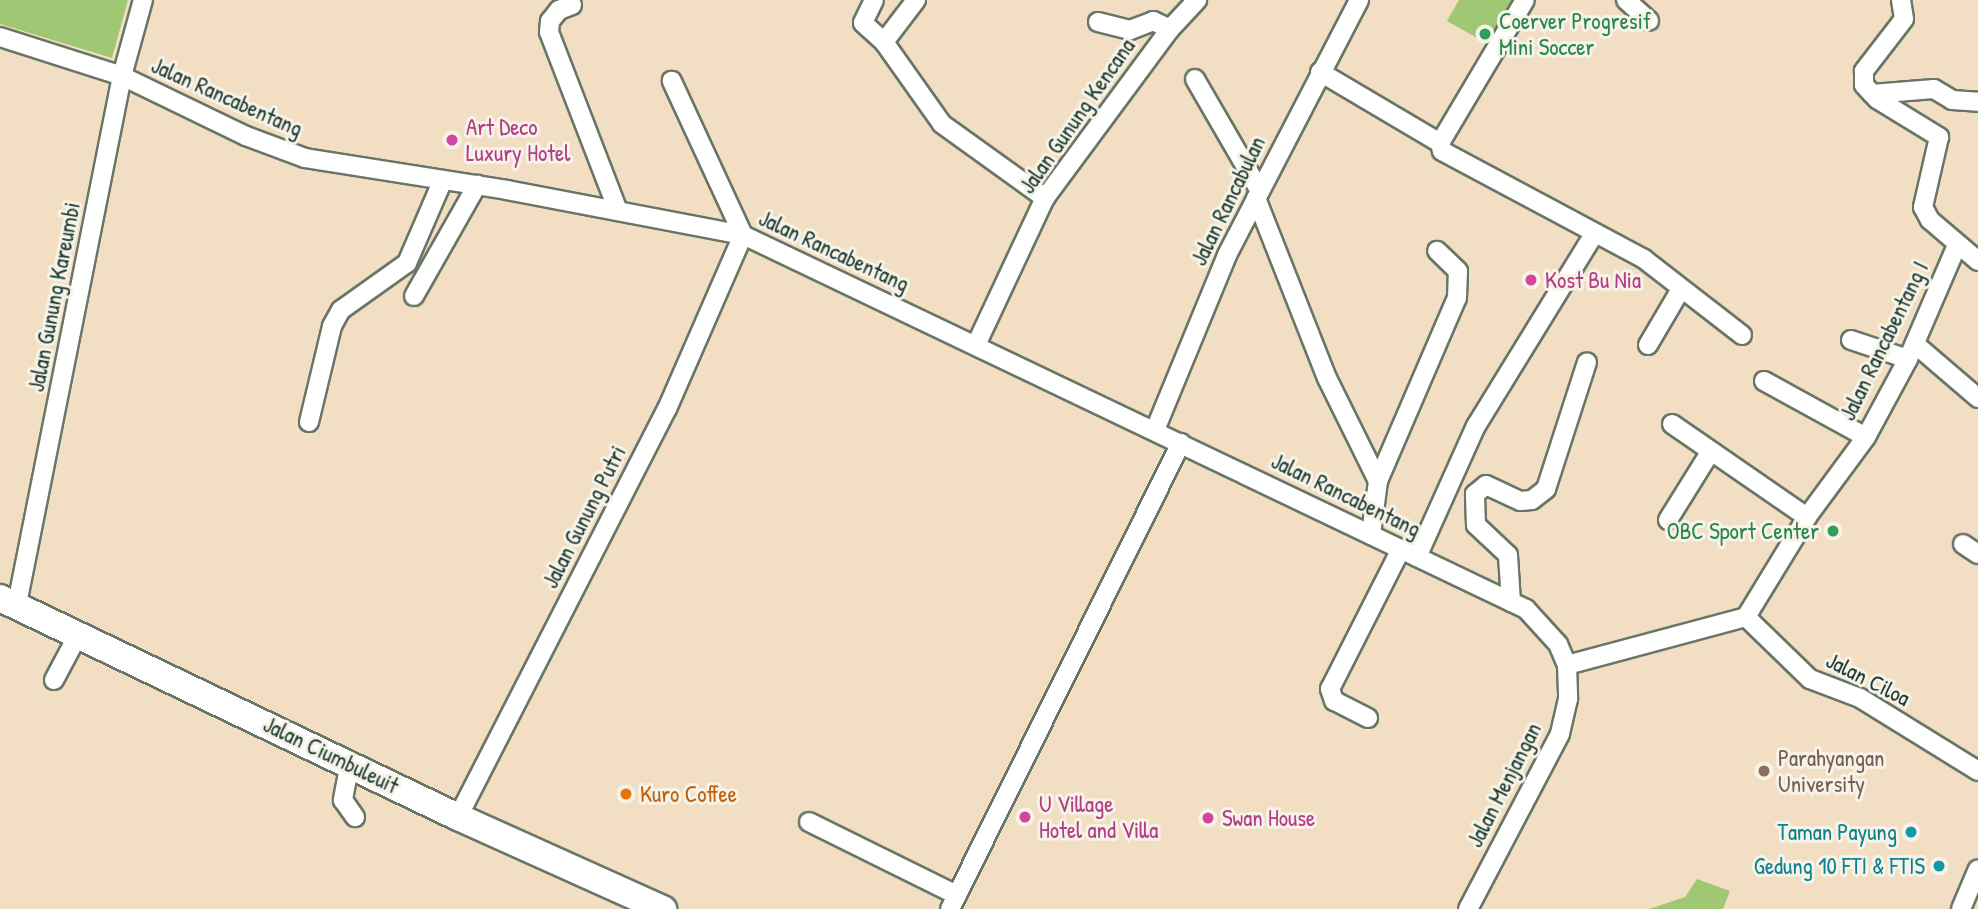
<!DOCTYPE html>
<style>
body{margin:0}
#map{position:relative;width:1978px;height:909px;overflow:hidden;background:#f2dec2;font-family:"Patrick Hand",sans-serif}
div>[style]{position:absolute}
.green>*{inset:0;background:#a0c874}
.roads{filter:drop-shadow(2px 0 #697566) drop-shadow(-2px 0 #697566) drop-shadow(0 2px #697566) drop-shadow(0 -2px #697566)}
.minor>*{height:18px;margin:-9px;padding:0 9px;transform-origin:9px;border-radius:9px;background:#fff}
.secondary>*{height:26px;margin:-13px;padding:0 13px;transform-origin:13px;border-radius:13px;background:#fff}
.dots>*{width:19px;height:19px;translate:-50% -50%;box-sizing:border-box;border:4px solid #f7f3e8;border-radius:50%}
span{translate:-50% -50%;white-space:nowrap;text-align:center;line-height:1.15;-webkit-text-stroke:6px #f7f3e8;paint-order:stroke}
.leisure-label{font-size:23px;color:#27864d}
.left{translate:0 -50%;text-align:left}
.right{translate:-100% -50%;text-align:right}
.street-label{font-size:23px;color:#1f3d34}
.hotel-label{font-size:23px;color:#b23c85}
.education-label{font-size:23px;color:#785e54}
.food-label{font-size:23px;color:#c56008}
.culture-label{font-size:23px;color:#0d838f}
</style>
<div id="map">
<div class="green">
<i style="clip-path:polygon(0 0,128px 0,112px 58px,0 24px)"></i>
<i style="clip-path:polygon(1459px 0,1520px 0,1493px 47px,1447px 21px)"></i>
<i style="clip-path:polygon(1697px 879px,1730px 891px,1723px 909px,1649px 909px,1685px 897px)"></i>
</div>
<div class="roads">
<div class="minor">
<i style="left:874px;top:0;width:25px;rotate:116deg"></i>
<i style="left:863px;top:23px;width:28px;rotate:42deg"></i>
<i style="left:884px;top:42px;width:100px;rotate:54.7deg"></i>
<i style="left:942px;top:124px;width:127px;rotate:35.7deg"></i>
<i style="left:1626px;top:0;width:31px;rotate:42deg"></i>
<i style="left:1901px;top:0;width:19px;rotate:81deg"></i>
<i style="left:1904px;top:19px;width:66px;rotate:127.6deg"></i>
<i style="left:1864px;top:71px;width:14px;rotate:90deg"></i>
<i style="left:1864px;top:85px;width:19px;rotate:47deg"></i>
<i style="left:1877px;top:99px;width:73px;rotate:31.5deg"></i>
<i style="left:1939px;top:137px;width:72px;rotate:102.9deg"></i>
<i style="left:1923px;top:207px;width:15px;rotate:62deg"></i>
<i style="left:1930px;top:220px;width:63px;rotate:40.5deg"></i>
<i style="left:572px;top:5px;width:14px;rotate:159deg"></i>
<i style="left:559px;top:10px;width:14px;rotate:129deg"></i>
<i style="left:550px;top:21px;width:11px;rotate:95deg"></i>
<i style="left:549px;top:32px;width:192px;rotate:68.9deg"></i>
<i style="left:1098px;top:22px;width:33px;rotate:14deg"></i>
<i style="left:1130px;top:30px;width:25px;rotate:-21deg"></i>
<i style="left:1153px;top:21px;width:19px;rotate:25deg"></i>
<i style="left:0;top:37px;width:128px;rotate:17.7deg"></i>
<i style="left:122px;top:76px;width:138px;rotate:25.8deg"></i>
<i style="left:246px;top:136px;width:63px;rotate:20.4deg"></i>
<i style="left:305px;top:158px;width:205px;rotate:9deg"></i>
<i style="left:507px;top:190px;width:240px;rotate:10.8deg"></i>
<i style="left:743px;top:235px;width:868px;rotate:25.53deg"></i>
<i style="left:1526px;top:609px;width:47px;rotate:47.6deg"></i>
<i style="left:1558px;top:644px;width:23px;rotate:67deg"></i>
<i style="left:1567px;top:665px;width:34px;rotate:88deg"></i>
<i style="left:1568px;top:699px;width:36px;rotate:103deg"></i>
<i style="left:1560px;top:734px;width:198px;rotate:117.7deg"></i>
<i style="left:884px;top:42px;width:53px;rotate:-52.7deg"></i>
<i style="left:1320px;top:72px;width:139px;rotate:30.6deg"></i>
<i style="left:1440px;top:143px;width:8px;rotate:76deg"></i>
<i style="left:1442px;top:151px;width:229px;rotate:28.1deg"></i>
<i style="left:1644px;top:259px;width:124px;rotate:37.8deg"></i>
<i style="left:1195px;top:79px;width:129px;rotate:59.9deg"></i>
<i style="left:1872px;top:94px;width:62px;rotate:-4.6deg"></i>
<i style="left:1934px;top:89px;width:21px;rotate:31deg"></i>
<i style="left:1952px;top:100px;width:26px;rotate:4deg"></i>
<i style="left:1440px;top:143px;width:166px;rotate:-59.3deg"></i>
<i style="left:1256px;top:198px;width:193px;rotate:68.5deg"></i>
<i style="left:1327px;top:378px;width:115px;rotate:63.7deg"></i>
<i style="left:414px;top:296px;width:128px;rotate:-60.4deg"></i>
<i style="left:1851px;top:340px;width:60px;rotate:18.4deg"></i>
<i style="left:1915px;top:344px;width:83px;rotate:40.6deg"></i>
<i style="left:976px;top:345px;width:162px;rotate:-64.9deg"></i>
<i style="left:1045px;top:198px;width:210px;rotate:-53.5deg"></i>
<i style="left:1170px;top:29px;width:40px;rotate:-47deg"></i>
<i style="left:1648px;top:345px;width:65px;rotate:-59.5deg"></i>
<i style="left:1764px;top:381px;width:116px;rotate:28.8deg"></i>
<i style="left:309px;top:422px;width:99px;rotate:-76.5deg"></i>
<i style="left:332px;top:326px;width:18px;rotate:-61deg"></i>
<i style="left:341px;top:310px;width:81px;rotate:-35.5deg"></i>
<i style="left:407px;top:263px;width:90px;rotate:-66.6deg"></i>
<i style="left:1672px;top:424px;width:164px;rotate:34.6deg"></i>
<i style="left:1155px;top:430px;width:189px;rotate:-67.6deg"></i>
<i style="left:1227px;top:255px;width:287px;rotate:-62.6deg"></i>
<i style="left:1668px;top:520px;width:81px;rotate:-58.1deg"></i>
<i style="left:1371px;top:535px;width:54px;rotate:-82.6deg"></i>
<i style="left:1378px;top:481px;width:199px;rotate:-66.7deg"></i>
<i style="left:1457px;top:298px;width:27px;rotate:-88deg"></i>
<i style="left:1458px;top:271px;width:29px;rotate:-136deg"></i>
<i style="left:1963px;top:544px;width:18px;rotate:34deg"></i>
<i style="left:1417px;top:557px;width:144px;rotate:-65.8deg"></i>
<i style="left:1476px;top:426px;width:223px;rotate:-58.4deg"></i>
<i style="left:1511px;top:602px;width:47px;rotate:-93.7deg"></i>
<i style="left:1508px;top:555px;width:44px;rotate:-136.8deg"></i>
<i style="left:1476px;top:525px;width:31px;rotate:-92deg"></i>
<i style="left:1475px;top:494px;width:14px;rotate:-39deg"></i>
<i style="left:1486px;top:485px;width:38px;rotate:25deg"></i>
<i style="left:1521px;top:501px;width:11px;rotate:-5deg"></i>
<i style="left:1532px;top:500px;width:18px;rotate:-38deg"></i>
<i style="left:1546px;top:489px;width:133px;rotate:-72.1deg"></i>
<i style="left:17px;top:604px;width:538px;rotate:-78.75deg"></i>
<i style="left:122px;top:76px;width:79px;rotate:-74.6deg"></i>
<i style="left:1746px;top:617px;width:89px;rotate:44.1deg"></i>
<i style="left:1810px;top:679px;width:53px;rotate:20.8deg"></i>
<i style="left:1860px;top:698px;width:139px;rotate:31.7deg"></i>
<i style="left:1567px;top:665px;width:185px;rotate:-15deg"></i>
<i style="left:1746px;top:617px;width:117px;rotate:-58.6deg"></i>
<i style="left:1807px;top:517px;width:99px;rotate:-53.6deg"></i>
<i style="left:1866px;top:437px;width:89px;rotate:-61.7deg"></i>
<i style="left:1908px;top:359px;width:124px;rotate:-66.7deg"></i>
<i style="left:54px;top:680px;width:53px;rotate:-62deg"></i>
<i style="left:1368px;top:718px;width:38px;rotate:-153deg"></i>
<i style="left:1334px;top:701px;width:13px;rotate:-108deg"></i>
<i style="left:1330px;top:689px;width:157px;rotate:-63.1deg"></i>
<i style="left:350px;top:763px;width:38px;rotate:101deg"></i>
<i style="left:343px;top:800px;width:21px;rotate:55deg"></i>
<i style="left:458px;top:817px;width:458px;rotate:-62.9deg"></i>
<i style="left:667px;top:409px;width:190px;rotate:-66.4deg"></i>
<i style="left:743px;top:235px;width:170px;rotate:-114.8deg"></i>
<i style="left:809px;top:822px;width:165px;rotate:26.3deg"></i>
<i style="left:950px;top:909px;width:520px;rotate:-63.63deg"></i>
<i style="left:1961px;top:909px;width:43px;rotate:-67deg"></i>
</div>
<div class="secondary">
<i style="left:0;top:598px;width:508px;rotate:25.56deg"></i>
<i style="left:458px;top:817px;width:225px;rotate:24.2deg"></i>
</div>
</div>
<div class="dots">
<i style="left:1485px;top:34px;background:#2e9e5b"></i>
<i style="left:452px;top:140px;background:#d1479c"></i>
<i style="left:1531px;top:280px;background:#d1479c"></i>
<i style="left:1833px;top:531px;background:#2e9e5b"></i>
<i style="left:1764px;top:771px;background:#8d6e63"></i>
<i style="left:626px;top:794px;background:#e8710a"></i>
<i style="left:1025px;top:817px;background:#d1479c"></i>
<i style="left:1208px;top:818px;background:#d1479c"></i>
<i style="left:1911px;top:832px;background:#0f9aa8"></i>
<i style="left:1939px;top:866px;background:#0f9aa8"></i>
</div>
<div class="leisure-label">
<span class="left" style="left:1499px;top:34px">Coerver Progresif<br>Mini Soccer</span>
<span class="right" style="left:1819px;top:531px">OBC Sport Center</span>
</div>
<div class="street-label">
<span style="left:227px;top:97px;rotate:24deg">Jalan Rancabentang</span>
<span style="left:1077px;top:116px;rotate:-55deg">Jalan Gunung Kencana</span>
<span style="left:1228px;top:201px;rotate:-64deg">Jalan Rancabulan</span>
<span style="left:834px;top:251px;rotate:25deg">Jalan Rancabentang</span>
<span style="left:54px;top:297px;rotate:-79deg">Jalan Gunung Kareumbi</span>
<span style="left:1884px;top:341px;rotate:-64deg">Jalan Rancabentang I</span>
<span style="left:1346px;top:495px;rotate:26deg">Jalan Rancabentang</span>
<span style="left:584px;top:517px;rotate:-63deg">Jalan Gunung Putri</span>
<span style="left:1868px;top:679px;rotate:27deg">Jalan Ciloa</span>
<span style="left:331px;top:755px;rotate:26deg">Jalan Ciumbuleuit</span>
<span style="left:1504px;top:785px;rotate:-63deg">Jalan Menjangan</span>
</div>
<div class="hotel-label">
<span class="left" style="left:466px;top:140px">Art Deco<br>Luxury Hotel</span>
<span class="left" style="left:1545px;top:280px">Kost Bu Nia</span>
<span class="left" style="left:1039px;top:817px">U Village<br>Hotel and Villa</span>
<span class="left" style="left:1222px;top:818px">Swan House</span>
</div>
<div class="education-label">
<span class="left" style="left:1778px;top:771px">Parahyangan<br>University</span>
</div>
<div class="food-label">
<span class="left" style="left:640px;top:794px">Kuro Coffee</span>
</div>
<div class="culture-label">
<span class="right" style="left:1897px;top:832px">Taman Payung</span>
<span class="right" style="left:1925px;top:866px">Gedung 10 FTI &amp; FTIS</span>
</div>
</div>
